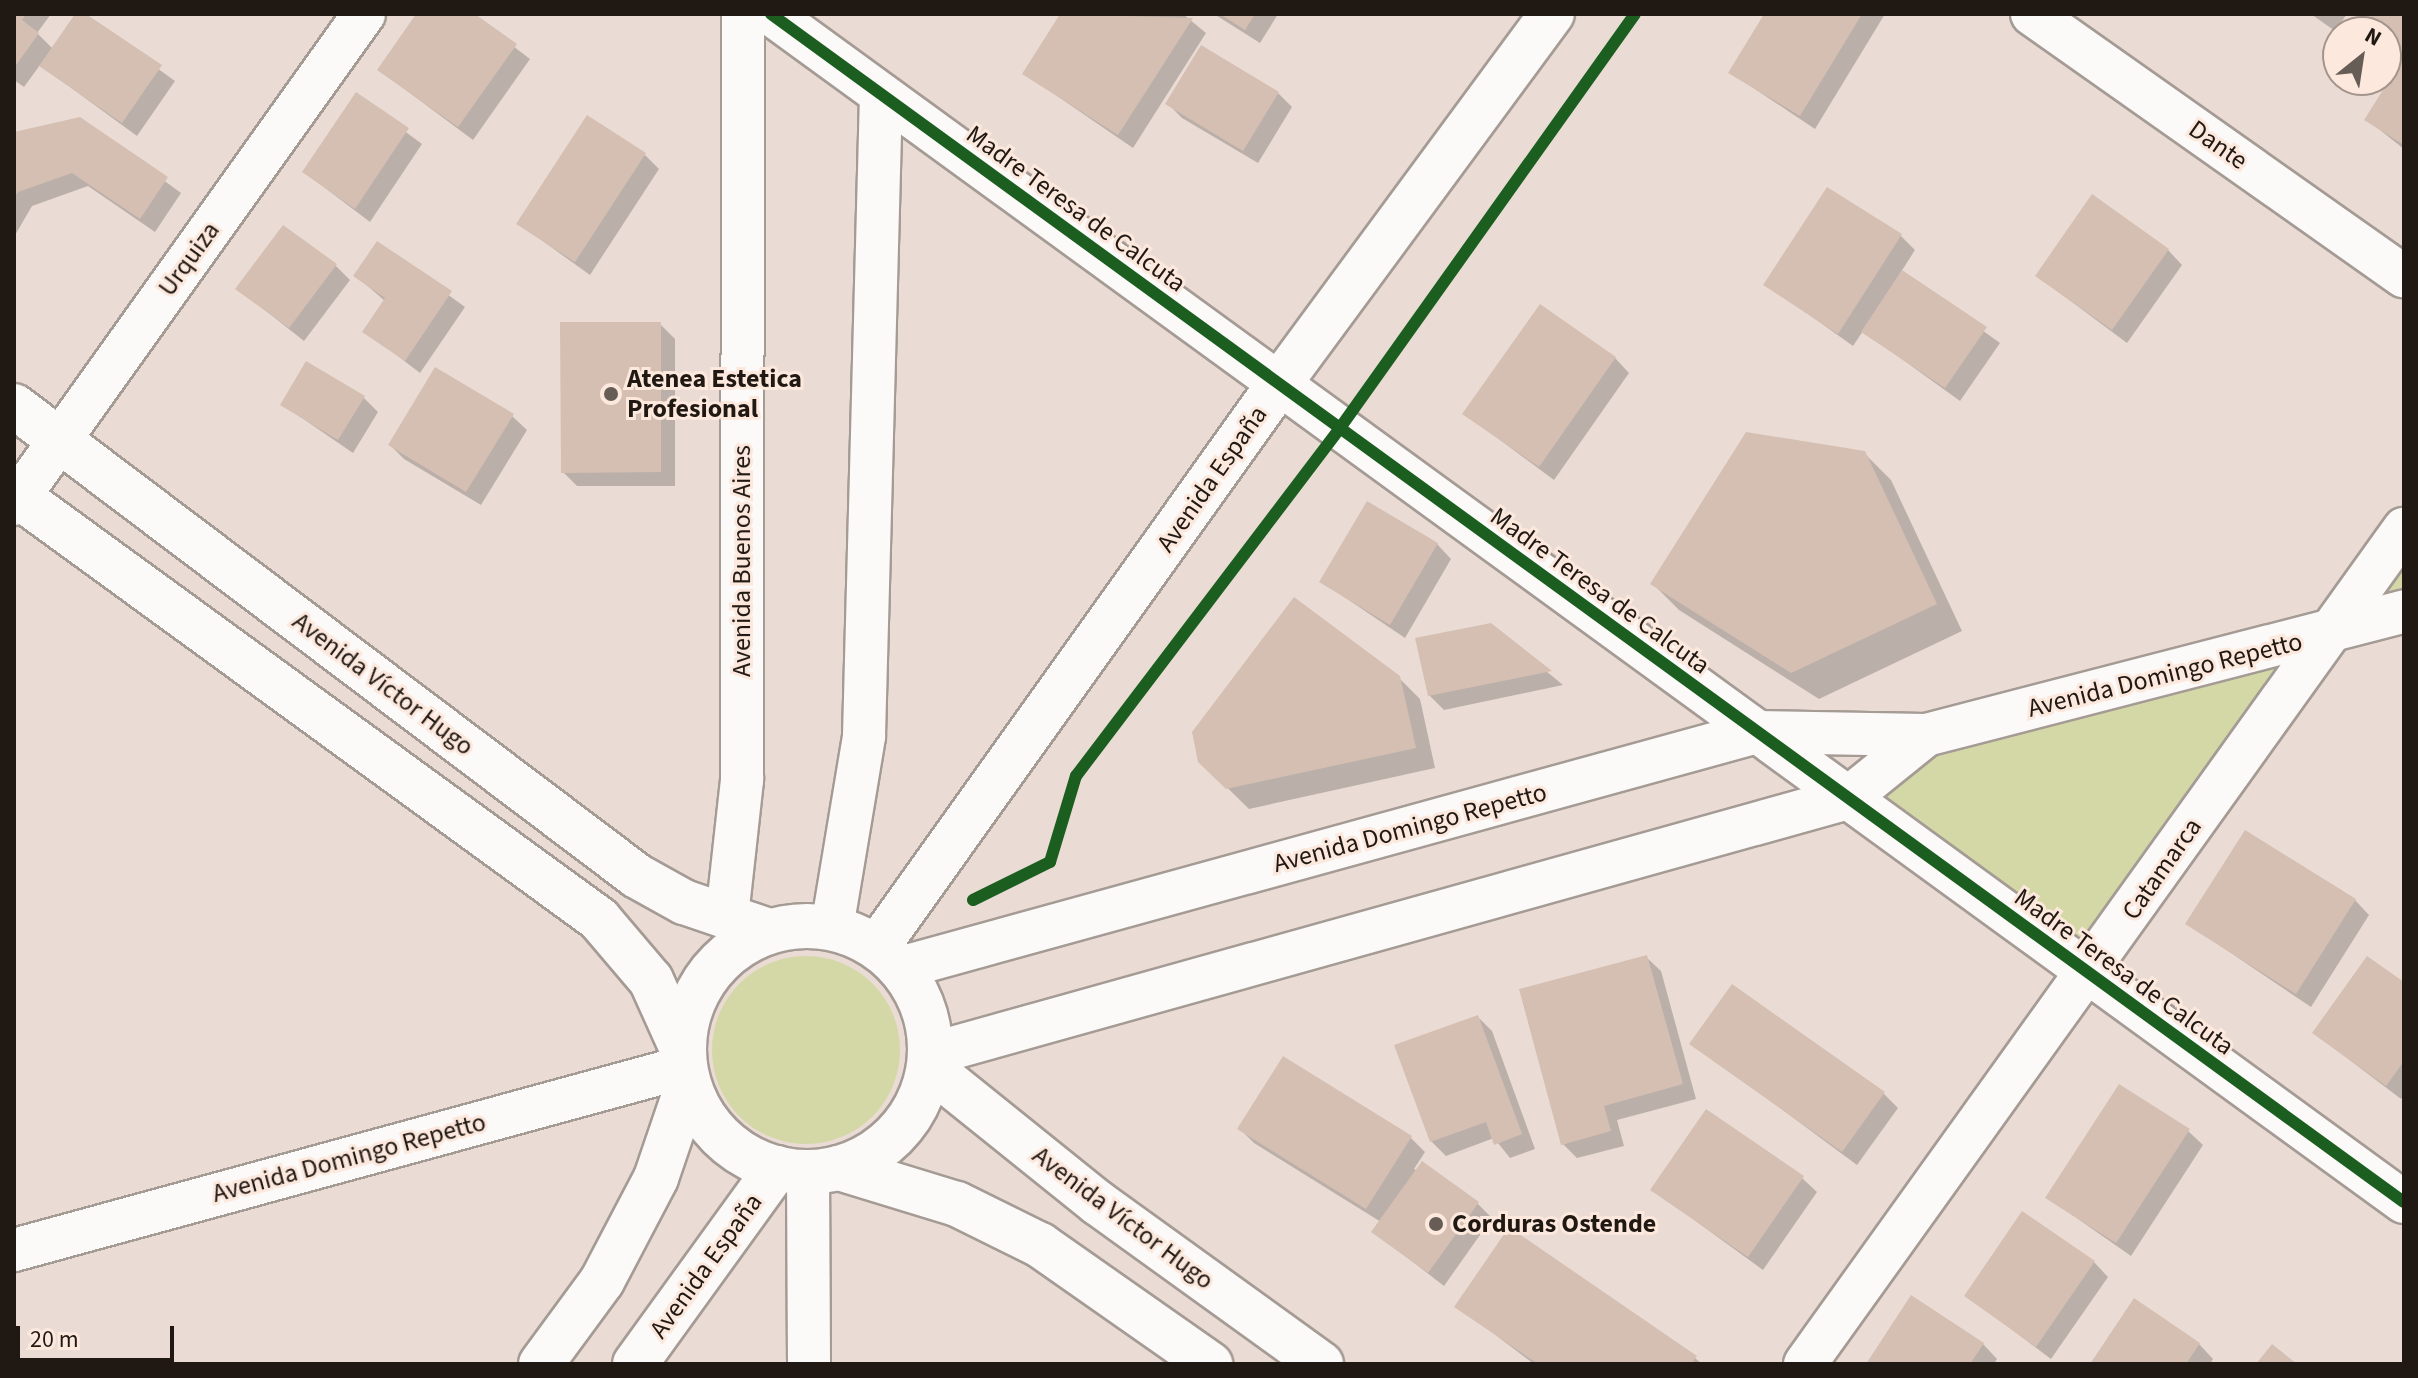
<!DOCTYPE html>
<meta charset="utf-8">
<style>
body{margin:0}
#map{position:relative;width:2418px;height:1378px;overflow:hidden;background:#eadcd4;font-family:"Source Sans 3",sans-serif}
div>[style]{position:absolute}
.green>*{inset:0;background:#d3d8a6}
.round{border-radius:50%}
.shadow>*{inset:0;background:#0003}
.building>*{inset:0;background:#d5bfb3}
.roads{filter:drop-shadow(2px 0 #a59b95) drop-shadow(-2px 0 #a59b95) drop-shadow(0 2px #a59b95) drop-shadow(0 -2px #a59b95)}
.minor>*{height:42px;margin:-21px;padding:0 21px;transform-origin:21px;border-radius:21px;background:#fcfaf9}
.secondary>*{height:44px;margin:-22px;padding:0 22px;transform-origin:22px;border-radius:22px;background:#fcfaf9}
.secondary>.ring{margin:-22px;padding:0;box-sizing:content-box;background:none;border:44px solid #fcfaf9;border-radius:50%}
.cycleway>*{height:12px;margin:-6px;padding:0 6px;transform-origin:6px;border-radius:6px;background:#1b5e20}
.dots>*{width:22px;height:22px;translate:-50% -50%;box-sizing:border-box;border:4px solid #fce8dc;border-radius:50%}
span{translate:-50% -50%;white-space:nowrap;text-align:center;line-height:1.15;-webkit-text-stroke:6px #fce8dc;paint-order:stroke}
.street-label{font-size:26px;color:#201813}
.poi-label{font-size:26px;color:#201813;font-weight:700}
.left{translate:0 -50%;text-align:left}
.frame{position:absolute;inset:0;border:16px solid #201813;pointer-events:none}
.north{position:absolute;left:2322px;top:16px;width:80px;height:80px;box-sizing:border-box;background:#fce8dc;border:2px solid #a4958c;border-radius:50%;rotate:30deg;font-size:22px;font-weight:700;line-height:32px;text-align:center;color:#201813}
.north::after{content:'';display:block;margin:auto;width:28px;height:36px;background:#675d57;clip-path:polygon(50% 0,100% 100%,50% 72%,0 100%)}
.scale{position:absolute;left:16px;top:1326px;width:158px;height:36px;box-sizing:border-box;border:4px solid #201813;border-top:0;padding-left:10px;font-size:24px;line-height:28px;white-space:nowrap;color:#201813;-webkit-text-stroke:6px #fce8dc;paint-order:stroke}
</style>
<div id="map">
<div class="green">
<i style="clip-path:polygon(2404px 529px,2404px 611px,2330px 633px,2087px 974px,1853px 794px,1926px 735px,2330px 633px)"></i>
<i class="round" style="left:712px;top:956px;width:188px;height:188px"></i>
</div>
<div class="shadow">
<i style="clip-path:polygon(14px 14px,51px 14px,37px 33px,53px 49px,77px 14px,82px 14px,175px 81px,137px 136px,40px 65px,24px 87px,14px 80px)"></i>
<i style="clip-path:polygon(419px 14px,471px 14px,530px 59px,473px 140px,379px 70px)"></i>
<i style="clip-path:polygon(1062px 14px,1183px 14px,1206px 33px,1133px 148px,1025px 74px)"></i>
<i style="clip-path:polygon(1214px 14px,1278px 14px,1260px 43px)"></i>
<i style="clip-path:polygon(1766px 14px,1885px 14px,1815px 129px,1731px 73px)"></i>
<i style="clip-path:polygon(2311px 14px,2347px 14px,2335px 31px)"></i>
<i style="clip-path:polygon(2367px 14px,2404px 14px,2404px 149px,2366px 119px,2390px 82px,2386px 80px,2386px 32px,2356px 32px)"></i>
<i style="clip-path:polygon(1278px 93px,1292px 107px,1258px 163px,1182px 118px,1168px 104px)"></i>
<i style="clip-path:polygon(356px 95px,422px 144px,370px 222px,304px 172px)"></i>
<i style="clip-path:polygon(80px 119px,181px 193px,155px 232px,88px 186px,32px 206px,14px 237px,14px 134px)"></i>
<i style="clip-path:polygon(645px 155px,659px 169px,590px 275px,519px 224px)"></i>
<i style="clip-path:polygon(1828px 189px,1901px 236px,1915px 250px,1901px 272px,2000px 343px,1960px 401px,1863px 331px,1853px 346px,1766px 284px)"></i>
<i style="clip-path:polygon(378px 244px,465px 307px,420px 373px,365px 331px,385px 301px,356px 276px)"></i>
<i style="clip-path:polygon(2168px 250px,2182px 265px,2127px 343px,2037px 276px)"></i>
<i style="clip-path:polygon(335px 265px,350px 280px,304px 341px,238px 289px)"></i>
<i style="clip-path:polygon(660px 324px,675px 339px,675px 486px,577px 486px,563px 472px)"></i>
<i style="clip-path:polygon(1615px 358px,1629px 373px,1554px 480px,1465px 414px)"></i>
<i style="clip-path:polygon(363px 397px,378px 412px,353px 453px,283px 405px)"></i>
<i style="clip-path:polygon(512px 416px,527px 430px,481px 505px,404px 459px,390px 445px)"></i>
<i style="clip-path:polygon(1864px 453px,1891px 480px,1962px 631px,1819px 699px,1679px 610px,1652px 583px)"></i>
<i style="clip-path:polygon(1437px 544px,1451px 559px,1405px 638px,1322px 582px)"></i>
<i style="clip-path:polygon(1490px 625px,1563px 685px,1444px 710px,1429px 695px)"></i>
<i style="clip-path:polygon(1398px 677px,1420px 699px,1435px 768px,1249px 809px,1200px 761px)"></i>
<i style="clip-path:polygon(2355px 900px,2369px 915px,2311px 1007px,2188px 924px)"></i>
<i style="clip-path:polygon(1646px 957px,1661px 971px,1696px 1099px,1617px 1120px,1624px 1146px,1577px 1158px,1563px 1144px)"></i>
<i style="clip-path:polygon(2404px 985px,2404px 1095px,2401px 1099px,2314px 1033px)"></i>
<i style="clip-path:polygon(1478px 1017px,1492px 1031px,1535px 1149px,1510px 1158px,1494px 1138px,1446px 1156px,1431px 1141px)"></i>
<i style="clip-path:polygon(1692px 1043px,1883px 1093px,1898px 1108px,1857px 1165px)"></i>
<i style="clip-path:polygon(1284px 1059px,1411px 1138px,1425px 1152px,1414px 1169px,1478px 1204px,1492px 1218px,1444px 1286px,1374px 1232px,1381px 1222px,1254px 1143px,1240px 1129px)"></i>
<i style="clip-path:polygon(2188px 1131px,2203px 1145px,2131px 1256px,2048px 1198px)"></i>
<i style="clip-path:polygon(1802px 1178px,1817px 1192px,1763px 1270px,1653px 1190px)"></i>
<i style="clip-path:polygon(2094px 1262px,2108px 1277px,2051px 1359px,1966px 1295px)"></i>
<i style="clip-path:polygon(1457px 1306px,1695px 1358px,1702px 1364px,1534px 1364px)"></i>
<i style="clip-path:polygon(1983px 1344px,1997px 1359px,1994px 1364px,1868px 1364px)"></i>
<i style="clip-path:polygon(2199px 1344px,2213px 1359px,2210px 1364px,2092px 1364px)"></i>
</div>
<div class="building">
<i style="clip-path:polygon(14px 14px,26px 14px,22px 20px,39px 33px,14px 68px)"></i>
<i style="clip-path:polygon(75px 14px,86px 14px,162px 65px,122px 123px,39px 66px)"></i>
<i style="clip-path:polygon(416px 14px,475px 14px,517px 44px,458px 127px,377px 70px)"></i>
<i style="clip-path:polygon(1060px 14px,1193px 18px,1118px 135px,1022px 74px)"></i>
<i style="clip-path:polygon(1220px 14px,1255px 14px,1245px 30px)"></i>
<i style="clip-path:polygon(1764px 14px,1862px 14px,1800px 116px,1728px 73px)"></i>
<i style="clip-path:polygon(2365px 14px,2404px 14px,2404px 145px,2364px 120px,2390px 79px,2386px 32px,2353px 32px)"></i>
<i style="clip-path:polygon(1201px 45px,1279px 92px,1243px 151px,1165px 104px)"></i>
<i style="clip-path:polygon(356px 92px,409px 128px,355px 209px,302px 172px)"></i>
<i style="clip-path:polygon(587px 115px,646px 153px,575px 262px,516px 224px)"></i>
<i style="clip-path:polygon(80px 117px,168px 177px,140px 219px,72px 173px,18px 192px,14px 198px,14px 132px)"></i>
<i style="clip-path:polygon(1827px 187px,1902px 234px,1838px 334px,1763px 285px)"></i>
<i style="clip-path:polygon(2092px 194px,2169px 249px,2112px 330px,2035px 276px)"></i>
<i style="clip-path:polygon(283px 225px,337px 264px,289px 328px,235px 289px)"></i>
<i style="clip-path:polygon(377px 241px,452px 291px,405px 361px,362px 332px,385px 298px,353px 276px)"></i>
<i style="clip-path:polygon(1902px 270px,1987px 327px,1945px 388px,1861px 332px)"></i>
<i style="clip-path:polygon(1540px 304px,1616px 357px,1539px 467px,1462px 414px)"></i>
<i style="clip-path:polygon(560px 322px,661px 322px,661px 472px,561px 473px)"></i>
<i style="clip-path:polygon(306px 361px,365px 396px,338px 440px,280px 405px)"></i>
<i style="clip-path:polygon(435px 367px,514px 414px,466px 492px,388px 445px)"></i>
<i style="clip-path:polygon(1746px 432px,1865px 451px,1937px 604px,1791px 673px,1650px 584px)"></i>
<i style="clip-path:polygon(1367px 501px,1438px 543px,1390px 625px,1319px 582px)"></i>
<i style="clip-path:polygon(1294px 597px,1400px 676px,1416px 748px,1226px 789px,1198px 762px,1192px 732px)"></i>
<i style="clip-path:polygon(1491px 623px,1552px 671px,1428px 696px,1415px 638px)"></i>
<i style="clip-path:polygon(2245px 830px,2356px 899px,2296px 994px,2185px 924px)"></i>
<i style="clip-path:polygon(1647px 955px,1683px 1084px,1604px 1106px,1611px 1131px,1561px 1145px,1519px 989px)"></i>
<i style="clip-path:polygon(2367px 956px,2404px 982px,2404px 1061px,2386px 1086px,2312px 1033px)"></i>
<i style="clip-path:polygon(1732px 984px,1885px 1092px,1842px 1152px,1689px 1044px)"></i>
<i style="clip-path:polygon(1478px 1015px,1522px 1134px,1494px 1145px,1486px 1122px,1430px 1142px,1394px 1045px)"></i>
<i style="clip-path:polygon(1283px 1056px,1412px 1136px,1366px 1209px,1237px 1129px)"></i>
<i style="clip-path:polygon(2119px 1084px,2190px 1129px,2116px 1243px,2045px 1198px)"></i>
<i style="clip-path:polygon(1706px 1109px,1804px 1176px,1748px 1257px,1650px 1190px)"></i>
<i style="clip-path:polygon(1422px 1161px,1479px 1202px,1428px 1273px,1371px 1232px)"></i>
<i style="clip-path:polygon(2022px 1211px,2095px 1261px,2036px 1347px,1964px 1296px)"></i>
<i style="clip-path:polygon(1509px 1227px,1697px 1356px,1691px 1364px,1538px 1364px,1454px 1307px)"></i>
<i style="clip-path:polygon(1911px 1295px,1984px 1343px,1970px 1364px,1866px 1364px)"></i>
<i style="clip-path:polygon(2134px 1298px,2200px 1343px,2186px 1364px,2090px 1364px)"></i>
<i style="clip-path:polygon(2272px 1344px,2297px 1364px,2256px 1364px)"></i>
</div>
<div class="roads">
<div class="minor">
<i style="left:771px;top:14px;width:2019px;rotate:36.04deg"></i>
<i style="left:2032px;top:14px;width:455px;rotate:35.2deg"></i>
<i style="left:14px;top:504px;width:602px;rotate:-54.46deg"></i>
<i style="left:727px;top:916px;width:137px;rotate:-83.7deg"></i>
<i style="left:742px;top:780px;width:766px;rotate:-89.93deg"></i>
<i style="left:832px;top:928px;width:195px;rotate:-80.5deg"></i>
<i style="left:864px;top:736px;width:641px;rotate:-88.48deg"></i>
<i style="left:900px;top:968px;width:889px;rotate:-15.4deg"></i>
<i style="left:1757px;top:732px;width:169px;rotate:1deg"></i>
<i style="left:1926px;top:735px;width:494px;rotate:-14.5deg"></i>
<i style="left:931px;top:1054px;width:952px;rotate:-15.6deg"></i>
<i style="left:1848px;top:798px;width:100px;rotate:-38.9deg"></i>
<i style="left:808px;top:1172px;width:192px;rotate:89.7deg"></i>
<i style="left:14px;top:1250px;width:695px;rotate:-15.28deg"></i>
<i style="left:1805px;top:1364px;width:1028px;rotate:-54.35deg"></i>
</div>
<div class="secondary">
<i style="left:14px;top:406px;width:780px;rotate:37.03deg"></i>
<i style="left:637px;top:876px;width:54px;rotate:29deg"></i>
<i style="left:684px;top:902px;width:90px;rotate:18.8deg"></i>
<i style="left:14px;top:493px;width:724px;rotate:36.06deg"></i>
<i style="left:599px;top:919px;width:80px;rotate:49.6deg"></i>
<i style="left:651px;top:980px;width:78px;rotate:65.7deg"></i>
<i class="ring" style="left:684px;top:926px;width:202px;height:202px"></i>
<i style="left:877px;top:947px;width:692px;rotate:-54.47deg"></i>
<i style="left:1279px;top:384px;width:460px;rotate:-53.6deg"></i>
<i style="left:930px;top:1068px;width:216px;rotate:38.8deg"></i>
<i style="left:1098px;top:1203px;width:275px;rotate:35.8deg"></i>
<i style="left:839px;top:1168px;width:123px;rotate:17deg"></i>
<i style="left:957px;top:1204px;width:93px;rotate:26.3deg"></i>
<i style="left:1040px;top:1245px;width:208px;rotate:35deg"></i>
<i style="left:541px;top:1364px;width:103px;rotate:-53.7deg"></i>
<i style="left:602px;top:1281px;width:116px;rotate:-62.3deg"></i>
<i style="left:656px;top:1178px;width:99px;rotate:-71.2deg"></i>
<i style="left:635px;top:1364px;width:242px;rotate:-54.1deg"></i>
</div>
</div>
<div class="cycleway">
<i style="left:771px;top:14px;width:2019px;rotate:36.04deg"></i>
<i style="left:973px;top:900px;width:86px;rotate:-26.3deg"></i>
<i style="left:1050px;top:862px;width:90px;rotate:-73.2deg"></i>
<i style="left:1076px;top:776px;width:437px;rotate:-52.8deg"></i>
<i style="left:1340px;top:428px;width:508px;rotate:-54.53deg"></i>
</div>
<div class="dots">
<i style="left:611px;top:394px;background:#675d57"></i>
<i style="left:1436px;top:1224px;background:#675d57"></i>
</div>
<div class="street-label">
<span style="left:2218px;top:145px;rotate:35deg">Dante</span>
<span style="left:1076px;top:209px;rotate:36deg">Madre Teresa de Calcuta</span>
<span style="left:189px;top:259px;rotate:-54deg">Urquiza</span>
<span style="left:1212px;top:479px;rotate:-55deg">Avenida España</span>
<span style="left:742px;top:561px;rotate:-90deg">Avenida Buenos Aires</span>
<span style="left:1600px;top:591px;rotate:36deg">Madre Teresa de Calcuta</span>
<span style="left:2165px;top:675px;rotate:-14deg">Avenida Domingo Repetto</span>
<span style="left:383px;top:684px;rotate:37deg">Avenida Víctor Hugo</span>
<span style="left:1410px;top:828px;rotate:-15deg">Avenida Domingo Repetto</span>
<span style="left:2162px;top:869px;rotate:-55deg">Catamarca</span>
<span style="left:2124px;top:972px;rotate:36deg">Madre Teresa de Calcuta</span>
<span style="left:349px;top:1158px;rotate:-15deg">Avenida Domingo Repetto</span>
<span style="left:1123px;top:1218px;rotate:37deg">Avenida Víctor Hugo</span>
<span style="left:706px;top:1266px;rotate:-54deg">Avenida España</span>
</div>
<div class="poi-label">
<span class="left" style="left:627px;top:394px">Atenea Estetica<br>Profesional</span>
<span class="left" style="left:1452px;top:1224px">Corduras Ostende</span>
</div>
<div class="frame"></div>
<div class="north">N</div>
<div class="scale">20 m</div>
</div>
